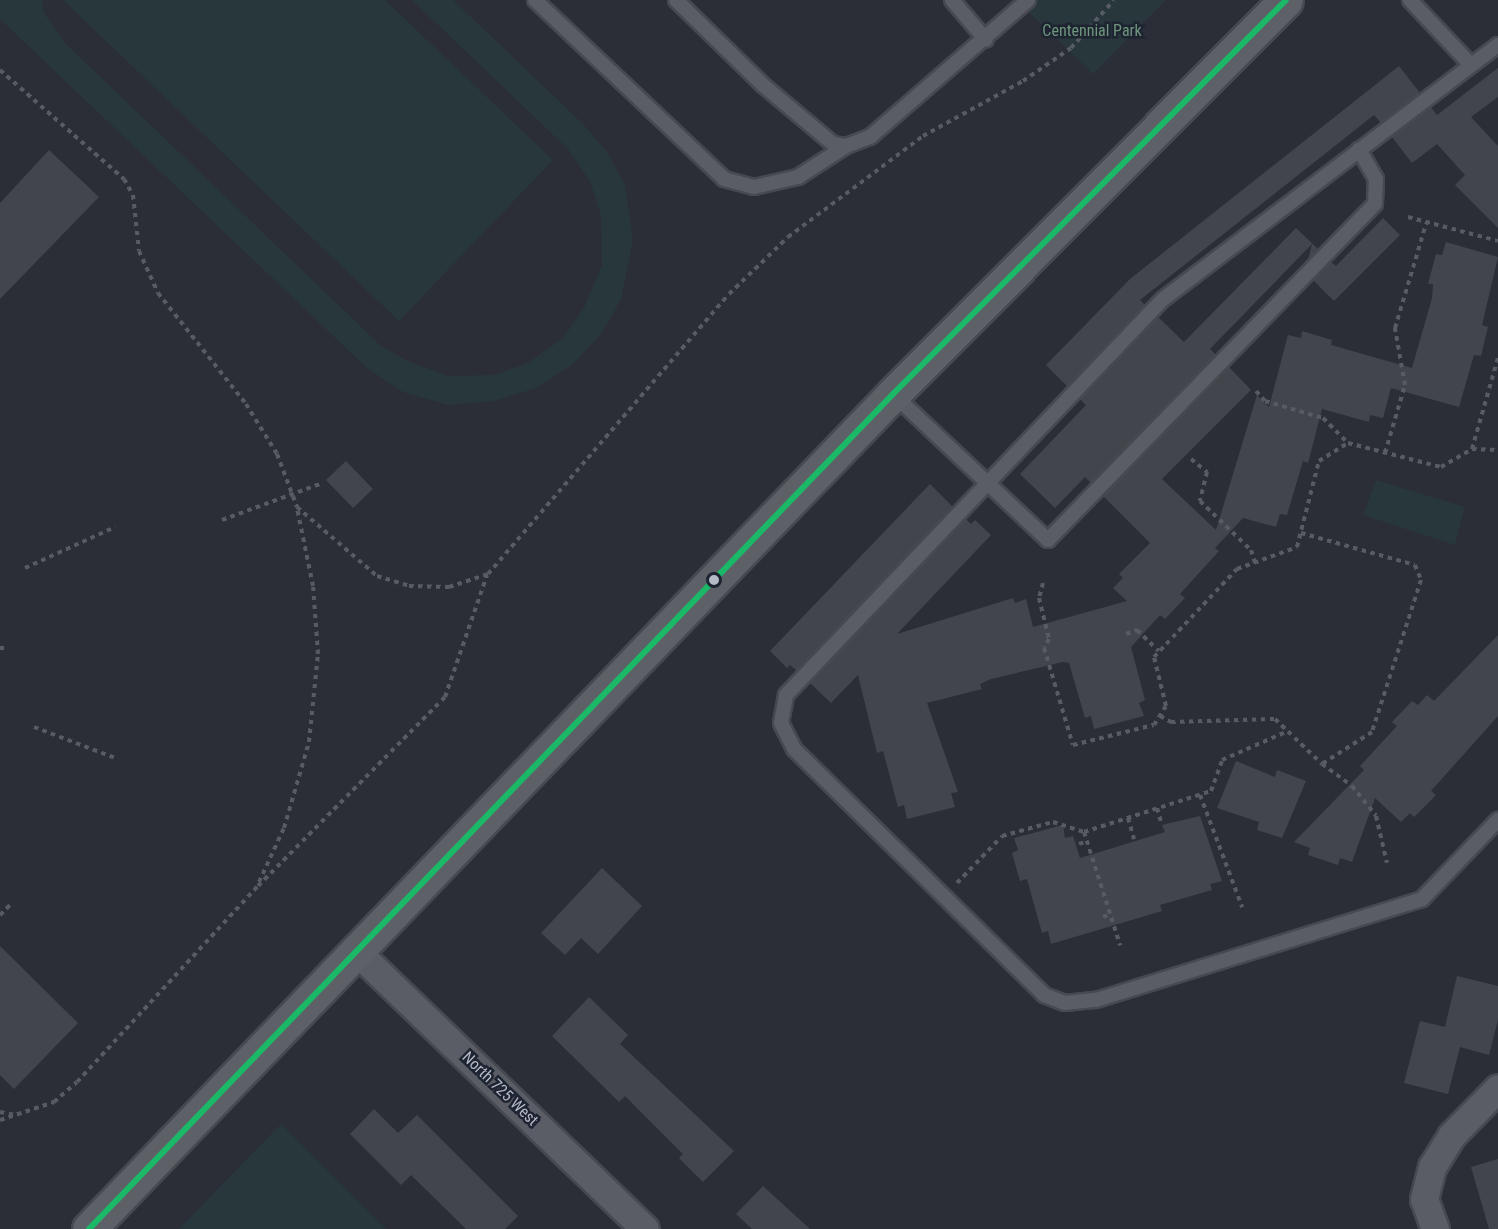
<!DOCTYPE html>
<style>
body{margin:0}
#map{position:relative;width:1498px;height:1229px;overflow:hidden;background:#2b2e37;font-family:"Roboto Condensed",sans-serif}
div>[style]{position:absolute}
.green>*{inset:0;background:#28373c}
.building>*{inset:0;background:#42454c}
.path>*{height:4px;margin-top:-2px;transform-origin:0;background:repeating-linear-gradient(90deg,#575c62 0 4.5px,transparent 0 9px)}
.roads{filter:drop-shadow(2px 0 #474950) drop-shadow(-2px 0 #474950) drop-shadow(0 2px #474950) drop-shadow(0 -2px #474950)}
.lane>*{height:14px;margin:-7px;padding:0 7px;transform-origin:7px;border-radius:7px;background:#5a5d65}
.street>*{height:27px;margin:-13.5px;padding:0 13.5px;transform-origin:13.5px;border-radius:13.5px;background:#5a5d65}
.primary>*{height:33px;margin:-16.5px;padding:0 16.5px;transform-origin:16.5px;border-radius:16.5px;background:#5d6066}
.bus-1>*{height:6px;margin:-3px;padding:0 3px;transform-origin:3px;border-radius:3px;background:#1ab867}
.dots>*{width:16px;height:16px;translate:-50% -50%;box-sizing:border-box;border:3px solid #1e2431;border-radius:50%}
span{translate:-50% -50%;white-space:nowrap;text-align:center;line-height:1.15;-webkit-text-stroke:5px #1e2431;paint-order:stroke}
.park-label{font-size:16px;color:#6e967c}
.street-label{font-size:16px;color:#b5bac7}
</style>
<div id="map">
<div class="green">
<i style="clip-path:polygon(0 0,42px 0,44px 13px,66px 44px,379px 344px,405px 360px,448px 376px,495px 375px,528px 363px,563px 338px,584px 308px,602px 265px,601px 216px,590px 181px,568px 149px,412px 0,453px 0,582px 123px,607px 152px,625px 185px,633px 240px,621px 299px,602px 333px,572px 365px,536px 388px,494px 401px,448px 405px,403px 392px,367px 368px,0 19px)"></i>
<i style="clip-path:polygon(63px 0,385px 0,553px 160px,399px 321px)"></i>
<i style="clip-path:polygon(1016px 0,1166px 0,1093px 74px)"></i>
<i style="clip-path:polygon(1376px 480px,1465px 507px,1455px 545px,1363px 515px)"></i>
<i style="clip-path:polygon(281px 1124px,386px 1229px,179px 1229px)"></i>
</div>
<div class="building">
<i style="clip-path:polygon(1399px 66px,1420px 93px,1381px 123px,1374px 115px,1140px 300px,1145px 305px,1067px 386px,1046px 365px,1130px 279px)"></i>
<i style="clip-path:polygon(1498px 68px,1498px 97px,1471px 117px,1498px 146px,1498px 228px,1455px 185px,1465px 175px,1437px 144px,1412px 163px,1392px 137px,1431px 107px,1437px 115px)"></i>
<i style="clip-path:polygon(49px 150px,99px 197px,0 299px,0 203px)"></i>
<i style="clip-path:polygon(1383px 218px,1400px 235px,1334px 301px,1313px 280px,1331px 262px,1336px 266px)"></i>
<i style="clip-path:polygon(1296px 228px,1318px 249px,1308px 260px,1312px 244px,1210px 349px,1216px 355px,1091px 483px,1085px 477px,1055px 508px,1020px 474px,1086px 405px,1080px 399px,1158px 317px,1184px 342px)"></i>
<i style="clip-path:polygon(1446px 242px,1498px 257px,1482px 325px,1488px 327px,1481px 356px,1474px 355px,1459px 407px,1391px 388px,1383px 418px,1370px 415px,1369px 422px,1322px 409px,1308px 463px,1303px 461px,1287px 515px,1280px 514px,1276px 527px,1243px 518px,1215px 548px,1219px 551px,1180px 594px,1185px 598px,1165px 619px,1160px 615px,1131px 647px,1145px 700px,1139px 703px,1144px 716px,1094px 729px,1091px 716px,1085px 718px,1069px 663px,1063px 662px,991px 679px,980px 684px,982px 689px,927px 703px,958px 792px,951px 793px,955px 807px,907px 819px,904px 805px,898px 807px,883px 751px,877px 753px,858px 675px,831px 703px,810px 683px,966px 519px,971px 524px,975px 520px,991px 535px,897px 634px,1013px 598px,1015px 603px,1026px 599px,1033px 627px,1127px 601px,1113px 588px,1123px 578px,1119px 574px,1150px 543px,1103px 496px,1229px 367px,1251px 390px,1162px 479px,1216px 530px,1257px 395px,1269px 407px,1288px 335px,1301px 338px,1302px 331px,1332px 340px,1331px 345px,1412px 368px,1432px 298px,1433px 284px,1428px 284px,1436px 254px,1442px 255px)"></i>
<i style="clip-path:polygon(346px 461px,373px 489px,353px 508px,326px 480px)"></i>
<i style="clip-path:polygon(930px 484px,953px 507px,797px 671px,790px 665px,787px 668px,770px 651px)"></i>
<i style="clip-path:polygon(1498px 635px,1498px 716px,1431px 791px,1436px 795px,1414px 817px,1410px 813px,1401px 822px,1375px 798px,1352px 862px,1340px 858px,1338px 865px,1308px 855px,1310px 848px,1294px 842px,1364px 770px,1360px 766px,1397px 726px,1392px 722px,1412px 701px,1418px 705px,1427px 695px,1434px 701px)"></i>
<i style="clip-path:polygon(1236px 761px,1275px 777px,1277px 770px,1306px 781px,1282px 838px,1257px 830px,1259px 822px,1217px 808px)"></i>
<i style="clip-path:polygon(1200px 816px,1222px 881px,1210px 884px,1212px 890px,1160px 905px,1162px 911px,1051px 944px,1048px 931px,1042px 933px,1027px 879px,1020px 881px,1012px 853px,1018px 850px,1014px 838px,1063px 825px,1065px 838px,1073px 836px,1080px 858px,1165px 832px,1162px 825px)"></i>
<i style="clip-path:polygon(602px 868px,642px 906px,598px 954px,581px 938px,565px 955px,541px 933px)"></i>
<i style="clip-path:polygon(0 946px,78px 1023px,14px 1089px,0 1075px)"></i>
<i style="clip-path:polygon(1457px 976px,1498px 986px,1498px 1020px,1489px 1055px,1460px 1047px,1448px 1094px,1404px 1083px,1420px 1021px,1445px 1027px)"></i>
<i style="clip-path:polygon(589px 997px,628px 1035px,620px 1044px,734px 1151px,703px 1182px,679px 1158px,683px 1154px,625px 1096px,619px 1102px,552px 1036px)"></i>
<i style="clip-path:polygon(374px 1109px,398px 1133px,417px 1115px,518px 1216px,505px 1229px,466px 1229px,411px 1175px,401px 1185px,350px 1134px)"></i>
<i style="clip-path:polygon(1498px 1159px,1498px 1229px,1489px 1229px,1471px 1167px)"></i>
<i style="clip-path:polygon(763px 1186px,810px 1229px,752px 1229px,736px 1214px)"></i>
</div>
<div class="path">
<i style="left:0;top:70px;width:165px;rotate:41.3deg"></i>
<i style="left:124px;top:179px;width:18px;rotate:61deg"></i>
<i style="left:133px;top:195px;width:56px;rotate:83.9deg"></i>
<i style="left:139px;top:251px;width:46px;rotate:65.7deg"></i>
<i style="left:158px;top:293px;width:142px;rotate:51.6deg"></i>
<i style="left:246px;top:404px;width:59px;rotate:58.2deg"></i>
<i style="left:277px;top:454px;width:57px;rotate:69.3deg"></i>
<i style="left:297px;top:507px;width:106px;rotate:40.8deg"></i>
<i style="left:377px;top:576px;width:34px;rotate:17deg"></i>
<i style="left:409px;top:586px;width:40px;rotate:1.4deg"></i>
<i style="left:449px;top:587px;width:41px;rotate:-18.4deg"></i>
<i style="left:488px;top:574px;width:369px;rotate:-49.3deg"></i>
<i style="left:729px;top:294px;width:82px;rotate:-44deg"></i>
<i style="left:788px;top:237px;width:169px;rotate:-36.8deg"></i>
<i style="left:923px;top:136px;width:114px;rotate:-28.8deg"></i>
<i style="left:1023px;top:81px;width:58px;rotate:-34.5deg"></i>
<i style="left:1071px;top:48px;width:64px;rotate:-48.1deg"></i>
<i style="left:1408px;top:217px;width:93px;rotate:14.9deg"></i>
<i style="left:1256px;top:391px;width:13px;rotate:48deg"></i>
<i style="left:1265px;top:401px;width:60px;rotate:16.3deg"></i>
<i style="left:1323px;top:418px;width:35px;rotate:45deg"></i>
<i style="left:1348px;top:443px;width:96px;rotate:14.5deg"></i>
<i style="left:1441px;top:467px;width:36px;rotate:-30deg"></i>
<i style="left:1472px;top:449px;width:26px;rotate:2deg"></i>
<i style="left:1472px;top:449px;width:95px;rotate:-74.1deg"></i>
<i style="left:1385px;top:453px;width:71px;rotate:-73.6deg"></i>
<i style="left:1405px;top:385px;width:58px;rotate:-100deg"></i>
<i style="left:1395px;top:328px;width:109px;rotate:-73.4deg"></i>
<i style="left:1191px;top:459px;width:21px;rotate:39deg"></i>
<i style="left:1207px;top:472px;width:30px;rotate:104deg"></i>
<i style="left:1200px;top:501px;width:71px;rotate:43.9deg"></i>
<i style="left:1251px;top:550px;width:14px;rotate:73deg"></i>
<i style="left:222px;top:520px;width:104px;rotate:-20.2deg"></i>
<i style="left:1301px;top:533px;width:118px;rotate:15.7deg"></i>
<i style="left:1415px;top:565px;width:16px;rotate:68deg"></i>
<i style="left:1421px;top:580px;width:160px;rotate:107.9deg"></i>
<i style="left:1372px;top:732px;width:59px;rotate:147.4deg"></i>
<i style="left:25px;top:568px;width:99px;rotate:-24.5deg"></i>
<i style="left:1043px;top:583px;width:16px;rotate:105deg"></i>
<i style="left:1039px;top:598px;width:42px;rotate:76.3deg"></i>
<i style="left:1049px;top:639px;width:10px;rotate:119deg"></i>
<i style="left:1044px;top:648px;width:101px;rotate:73.4deg"></i>
<i style="left:1073px;top:745px;width:83px;rotate:-13.9deg"></i>
<i style="left:1154px;top:725px;width:22px;rotate:-58deg"></i>
<i style="left:1166px;top:706px;width:50px;rotate:-103.8deg"></i>
<i style="left:1154px;top:657px;width:121px;rotate:-46.7deg"></i>
<i style="left:1237px;top:569px;width:64px;rotate:-20.1deg"></i>
<i style="left:1297px;top:547px;width:89px;rotate:-75.7deg"></i>
<i style="left:1319px;top:461px;width:34px;rotate:-32deg"></i>
<i style="left:1126px;top:634px;width:12px;rotate:-20deg"></i>
<i style="left:1137px;top:630px;width:30px;rotate:44deg"></i>
<i style="left:0;top:648px;width:5px"></i>
<i style="left:1160px;top:716px;width:13px;rotate:29deg"></i>
<i style="left:1171px;top:722px;width:104px;rotate:-1.7deg"></i>
<i style="left:1275px;top:719px;width:65px;rotate:43.8deg"></i>
<i style="left:1322px;top:764px;width:37px;rotate:36deg"></i>
<i style="left:1352px;top:786px;width:38px;rotate:51deg"></i>
<i style="left:1376px;top:816px;width:48px;rotate:76.8deg"></i>
<i style="left:34px;top:727px;width:90px;rotate:20.9deg"></i>
<i style="left:1200px;top:795px;width:120px;rotate:69.4deg"></i>
<i style="left:1157px;top:808px;width:15px;rotate:74deg"></i>
<i style="left:1128px;top:818px;width:22px;rotate:74deg"></i>
<i style="left:1084px;top:832px;width:119px;rotate:72.3deg"></i>
<i style="left:1079px;top:844px;width:9px;rotate:-21deg"></i>
<i style="left:259px;top:882px;width:60px;rotate:-65.2deg"></i>
<i style="left:284px;top:828px;width:90px;rotate:-73.8deg"></i>
<i style="left:309px;top:742px;width:88px;rotate:-84.2deg"></i>
<i style="left:318px;top:654px;width:68px;rotate:-94.2deg"></i>
<i style="left:313px;top:586px;width:80px;rotate:-101.6deg"></i>
<i style="left:957px;top:883px;width:65px;rotate:-46.2deg"></i>
<i style="left:1002px;top:836px;width:53px;rotate:-15.4deg"></i>
<i style="left:1053px;top:822px;width:33px;rotate:18deg"></i>
<i style="left:1084px;top:832px;width:133px;rotate:-17.9deg"></i>
<i style="left:1211px;top:791px;width:33px;rotate:-70deg"></i>
<i style="left:1222px;top:760px;width:72px;rotate:-23.7deg"></i>
<i style="left:0;top:915px;width:16px;rotate:-45deg"></i>
<i style="left:1103px;top:917px;width:8px;rotate:-23deg"></i>
<i style="left:0;top:1112px;width:15px;rotate:11deg"></i>
<i style="left:0;top:1120px;width:57px;rotate:-18.4deg"></i>
<i style="left:54px;top:1102px;width:30px;rotate:-41deg"></i>
<i style="left:77px;top:1082px;width:267px;rotate:-47.3deg"></i>
<i style="left:258px;top:886px;width:266px;rotate:-45.3deg"></i>
<i style="left:445px;top:697px;width:129px;rotate:-71deg"></i>
</div>
<div class="roads">
<div class="lane">
<i style="left:535px;top:0;width:260px;rotate:43.4deg"></i>
<i style="left:724px;top:179px;width:31px;rotate:15deg"></i>
<i style="left:754px;top:187px;width:45px;rotate:-12.8deg"></i>
<i style="left:798px;top:177px;width:57px;rotate:-32.9deg"></i>
<i style="left:676px;top:0;width:122px;rotate:44.3deg"></i>
<i style="left:763px;top:85px;width:92px;rotate:40.1deg"></i>
<i style="left:833px;top:144px;width:13px;rotate:9deg"></i>
<i style="left:846px;top:146px;width:26px;rotate:-21deg"></i>
<i style="left:870px;top:137px;width:209px;rotate:-40.9deg"></i>
<i style="left:952px;top:0;width:52px;rotate:49.6deg"></i>
<i style="left:1410px;top:0;width:89px;rotate:46.8deg"></i>
<i style="left:1498px;top:45px;width:420px;rotate:142.8deg"></i>
<i style="left:1163px;top:299px;width:547px;rotate:133.59deg"></i>
<i style="left:786px;top:695px;width:28px;rotate:100deg"></i>
<i style="left:781px;top:723px;width:29px;rotate:63deg"></i>
<i style="left:794px;top:749px;width:351px;rotate:44.5deg"></i>
<i style="left:1044px;top:995px;width:22px;rotate:21deg"></i>
<i style="left:1065px;top:1003px;width:31px;rotate:-6deg"></i>
<i style="left:1096px;top:1000px;width:341px;rotate:-17.2deg"></i>
<i style="left:1422px;top:899px;width:110px;rotate:-46.1deg"></i>
<i style="left:893px;top:394px;width:213px;rotate:43.3deg"></i>
<i style="left:1048px;top:540px;width:469px;rotate:-45.8deg"></i>
<i style="left:1375px;top:204px;width:25px;rotate:-88deg"></i>
<i style="left:1376px;top:179px;width:34px;rotate:-120deg"></i>
</div>
<div class="street">
<i style="left:355px;top:950px;width:402px;rotate:43.9deg"></i>
<i style="left:1435px;top:1229px;width:32px;rotate:-110deg"></i>
<i style="left:1424px;top:1199px;width:33px;rotate:-76deg"></i>
<i style="left:1432px;top:1167px;width:36px;rotate:-58deg"></i>
<i style="left:1451px;top:1136px;width:67px;rotate:-45.6deg"></i>
</div>
<div class="primary">
<i style="left:89px;top:1229px;width:1159px;rotate:-46.08deg"></i>
<i style="left:893px;top:394px;width:556px;rotate:-45.07deg"></i>
</div>
</div>
<div class="bus-1">
<i style="left:89px;top:1229px;width:1159px;rotate:-46.08deg"></i>
<i style="left:893px;top:394px;width:556px;rotate:-45.07deg"></i>
</div>
<div class="dots">
<i style="left:714px;top:580px;background:#b5bac7"></i>
</div>
<div class="park-label">
<span style="left:1092px;top:31px">Centennial Park</span>
</div>
<div class="street-label">
<span style="left:500px;top:1089px;rotate:44deg">North 725 West</span>
</div>
</div>
